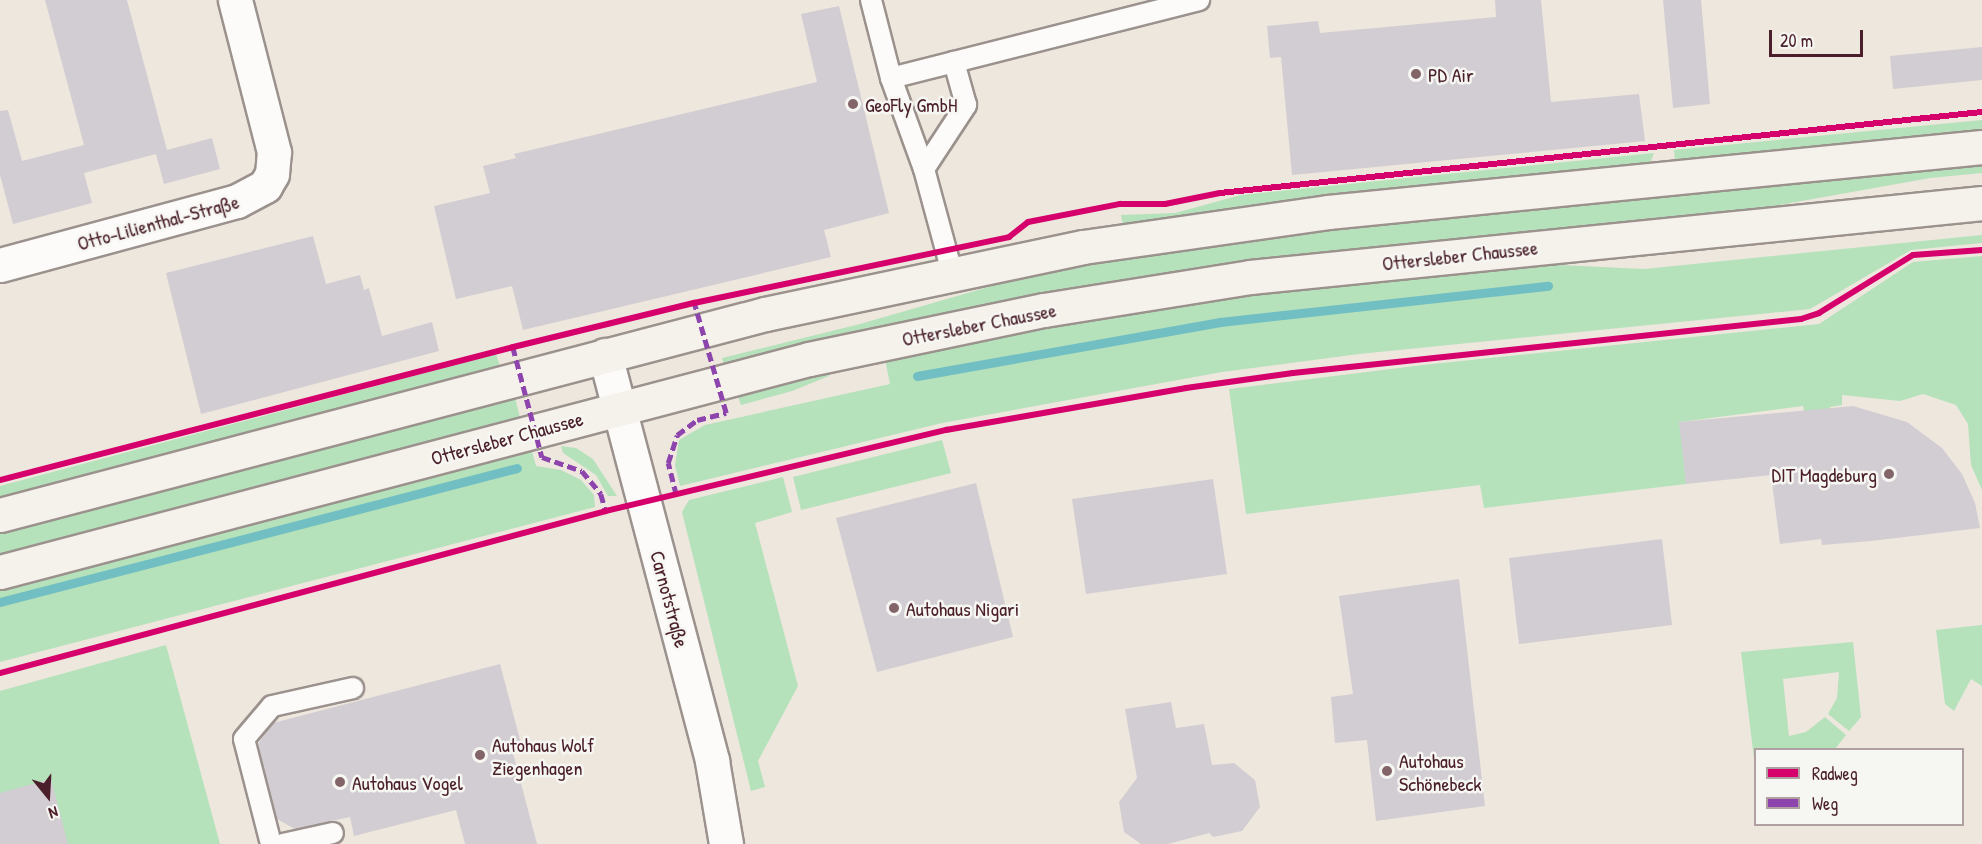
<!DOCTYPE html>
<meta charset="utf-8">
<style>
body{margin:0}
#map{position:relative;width:1982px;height:844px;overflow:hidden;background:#eee7dd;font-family:"Patrick Hand",sans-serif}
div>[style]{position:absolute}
.green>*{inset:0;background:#b5e1bb}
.stream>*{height:9px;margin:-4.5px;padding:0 4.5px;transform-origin:4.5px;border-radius:4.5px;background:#71bec3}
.building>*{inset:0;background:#d2cdd3}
.roads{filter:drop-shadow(2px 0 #9b918d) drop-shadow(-2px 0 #9b918d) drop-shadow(0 2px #9b918d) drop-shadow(0 -2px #9b918d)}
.service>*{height:20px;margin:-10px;padding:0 10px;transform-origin:10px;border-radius:10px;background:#fcfbfa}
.minor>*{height:33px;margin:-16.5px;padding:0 16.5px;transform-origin:16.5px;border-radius:16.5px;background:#fcfbfa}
.secondary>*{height:33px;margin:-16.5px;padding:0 16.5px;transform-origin:16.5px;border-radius:16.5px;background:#f5f1eb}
.quiet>*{height:4.5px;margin-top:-2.25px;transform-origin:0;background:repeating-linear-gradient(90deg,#8e44ad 0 9px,transparent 0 13.5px)}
.cycleway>*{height:6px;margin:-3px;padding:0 3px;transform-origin:3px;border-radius:3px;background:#d6006c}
.dots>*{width:16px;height:16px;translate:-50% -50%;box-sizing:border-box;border:3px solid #f6f6f2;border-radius:50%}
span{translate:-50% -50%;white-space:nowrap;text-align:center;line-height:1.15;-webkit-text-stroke:5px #f6f6f2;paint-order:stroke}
.poi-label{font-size:20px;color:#4a1f2b}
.left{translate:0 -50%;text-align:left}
.right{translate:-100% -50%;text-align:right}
.street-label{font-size:20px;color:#4a1f2b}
.legend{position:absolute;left:1754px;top:748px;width:210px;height:78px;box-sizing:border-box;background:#f6f6f2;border:2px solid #b1a0a2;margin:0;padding:8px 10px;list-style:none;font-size:18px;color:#4a1f2b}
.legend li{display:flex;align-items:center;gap:12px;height:30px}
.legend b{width:30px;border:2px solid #b1a0a2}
.north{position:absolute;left:18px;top:766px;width:60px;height:60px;-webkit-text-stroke:4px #f6f6f2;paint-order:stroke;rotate:162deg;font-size:16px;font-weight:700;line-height:24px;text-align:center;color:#4a1f2b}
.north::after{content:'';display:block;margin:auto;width:21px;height:27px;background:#4a1f2b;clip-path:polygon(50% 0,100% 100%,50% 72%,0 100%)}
.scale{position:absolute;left:1769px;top:30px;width:94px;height:27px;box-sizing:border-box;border:3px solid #4a1f2b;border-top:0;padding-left:8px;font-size:18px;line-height:21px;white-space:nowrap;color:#4a1f2b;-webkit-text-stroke:4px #f6f6f2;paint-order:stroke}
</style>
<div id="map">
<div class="green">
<i style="clip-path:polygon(1982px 120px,1982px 133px,1675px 161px,1674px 150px)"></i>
<i style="clip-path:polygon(1654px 153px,1649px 166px,1263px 204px,1123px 226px,1121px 215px,1175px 213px,1241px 195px)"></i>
<i style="clip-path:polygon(1982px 165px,1982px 173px,1930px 178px,1762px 208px,1238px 263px,724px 366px,722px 358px,860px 324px,1020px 278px,1182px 249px,1378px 225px)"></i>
<i style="clip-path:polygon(1982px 235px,1982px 243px,1911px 250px,1810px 309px,1359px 354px,1222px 372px,942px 423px,680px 486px,675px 465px,679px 440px,705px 425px,890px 384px,885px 359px,1058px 326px,1306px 287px,1538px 264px,1644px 269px)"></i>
<i style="clip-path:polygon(1982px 256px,1982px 490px,1971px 465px,1968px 424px,1956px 405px,1923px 394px,1900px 401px,1842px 395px,1842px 405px,1830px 407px,1830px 414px,1805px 417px,1803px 406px,1680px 422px,1686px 484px,1484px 508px,1480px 485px,1246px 514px,1229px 389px,1423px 365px,1819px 324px,1913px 262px)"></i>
<i style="clip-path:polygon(496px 354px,500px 366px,0 498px,0 486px)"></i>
<i style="clip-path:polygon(829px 372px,829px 376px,792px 391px,741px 405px,737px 394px)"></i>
<i style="clip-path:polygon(515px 397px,520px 418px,0 556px,0 532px)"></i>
<i style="clip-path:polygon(942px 440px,951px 473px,801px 510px,793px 477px)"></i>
<i style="clip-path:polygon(561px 446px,576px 448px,593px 459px,617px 496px,608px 496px,596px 475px,563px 453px)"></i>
<i style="clip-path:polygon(531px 448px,536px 466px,561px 470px,581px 480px,594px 495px,595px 507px,0 662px,0 589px)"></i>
<i style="clip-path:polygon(783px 477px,792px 512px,755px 523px,798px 686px,758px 761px,765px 787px,751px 791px,682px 512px,689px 500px)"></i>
<i style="clip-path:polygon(1982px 625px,1982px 686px,1971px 679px,1954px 711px,1945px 704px,1936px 630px)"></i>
<i style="clip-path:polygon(1853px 642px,1861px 717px,1849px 731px,1828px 714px,1837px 698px,1839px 672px,1783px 679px,1789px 736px,1806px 732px,1825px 717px,1846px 735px,1835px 749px,1756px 750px,1755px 767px,1741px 652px)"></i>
<i style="clip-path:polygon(166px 645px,220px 844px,0 844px,0 691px)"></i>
</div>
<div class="stream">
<i style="left:917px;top:376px;width:308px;rotate:-10.1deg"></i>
<i style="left:1220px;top:322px;width:330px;rotate:-6.3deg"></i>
<i style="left:0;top:602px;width:534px;rotate:-14.53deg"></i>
</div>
<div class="building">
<i style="clip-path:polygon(45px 0,127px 0,167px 150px,212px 138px,220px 169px,164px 184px,156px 154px,84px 173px,92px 203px,13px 224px,0 175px,0 111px,8px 110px,22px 161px,84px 145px)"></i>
<i style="clip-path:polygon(1495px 0,1541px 0,1551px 102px,1639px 94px,1645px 141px,1292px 175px,1281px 57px,1270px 58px,1267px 26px,1318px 21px,1320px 33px,1496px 17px)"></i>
<i style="clip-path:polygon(1663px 0,1701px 0,1710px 104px,1673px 108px)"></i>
<i style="clip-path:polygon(839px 6px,889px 213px,824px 230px,831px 257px,523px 330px,512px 286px,456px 299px,434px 206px,490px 193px,483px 166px,516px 158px,514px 154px,817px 82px,801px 14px)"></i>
<i style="clip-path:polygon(1982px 47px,1982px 80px,1893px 89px,1890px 56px)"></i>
<i style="clip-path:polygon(313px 236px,326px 284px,360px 275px,364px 290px,369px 288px,382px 336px,432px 322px,439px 351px,201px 414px,166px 273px)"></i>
<i style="clip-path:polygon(1853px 406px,1907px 422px,1942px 448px,1962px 474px,1975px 503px,1980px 528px,1871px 541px,1822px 545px,1821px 539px,1780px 544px,1771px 475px,1686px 484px,1679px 422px)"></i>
<i style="clip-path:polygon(1213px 479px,1227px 574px,1086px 594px,1072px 499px)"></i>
<i style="clip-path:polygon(976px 483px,1013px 637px,877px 672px,836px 518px)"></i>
<i style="clip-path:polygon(1662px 539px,1672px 625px,1519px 644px,1509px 558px)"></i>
<i style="clip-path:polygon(1459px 579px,1485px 806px,1376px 821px,1367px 740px,1335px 743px,1331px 697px,1353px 694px,1339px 596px)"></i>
<i style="clip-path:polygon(500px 664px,523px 751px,513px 753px,537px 844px,465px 844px,456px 810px,354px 836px,350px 817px,295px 829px,277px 819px,258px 744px,273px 723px)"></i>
<i style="clip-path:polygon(1171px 702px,1176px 728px,1204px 724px,1212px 765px,1234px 763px,1255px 780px,1260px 807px,1242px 831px,1213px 837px,1209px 833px,1168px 844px,1141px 844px,1124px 832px,1119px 802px,1137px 778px,1125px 709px)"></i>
<i style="clip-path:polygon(51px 779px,68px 844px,0 844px,0 793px)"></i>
</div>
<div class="roads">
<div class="service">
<i style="left:871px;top:0;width:81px;rotate:75.6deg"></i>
<i style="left:891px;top:78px;width:97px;rotate:70.1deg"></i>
<i style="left:924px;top:169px;width:107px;rotate:74.8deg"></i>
<i style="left:891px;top:78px;width:318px;rotate:-14.2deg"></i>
<i style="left:924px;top:169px;width:77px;rotate:-56.7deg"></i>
<i style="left:966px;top:105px;width:45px;rotate:-105.6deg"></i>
<i style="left:271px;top:844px;width:108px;rotate:-104.4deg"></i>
<i style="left:244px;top:739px;width:43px;rotate:-49.7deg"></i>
<i style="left:272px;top:706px;width:83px;rotate:-12.5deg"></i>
<i style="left:283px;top:844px;width:51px;rotate:-12.4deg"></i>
</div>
<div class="minor">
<i style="left:0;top:265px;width:245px;rotate:-15.1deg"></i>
<i style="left:237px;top:201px;width:32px;rotate:-28deg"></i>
<i style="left:265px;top:186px;width:14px;rotate:-60deg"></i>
<i style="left:272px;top:174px;width:22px;rotate:-85deg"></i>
<i style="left:274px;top:152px;width:157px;rotate:-104.4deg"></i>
<i style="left:605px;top:355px;width:420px;rotate:75.2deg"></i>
<i style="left:712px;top:761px;width:84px;rotate:80.4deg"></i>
</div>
<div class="secondary">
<i style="left:0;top:515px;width:791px;rotate:-14.72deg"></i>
<i style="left:765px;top:314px;width:325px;rotate:-11.9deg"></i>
<i style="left:1083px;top:247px;width:247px;rotate:-8.1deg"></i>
<i style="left:1328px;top:212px;width:657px;rotate:-5.68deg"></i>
<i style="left:0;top:572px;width:837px;rotate:-14.75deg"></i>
<i style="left:809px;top:359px;width:240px;rotate:-11.8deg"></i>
<i style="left:1044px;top:310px;width:209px;rotate:-9.1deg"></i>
<i style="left:1250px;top:277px;width:736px;rotate:-5.77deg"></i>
</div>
</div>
<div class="quiet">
<i style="left:513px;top:347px;width:114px;rotate:75.2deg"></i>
<i style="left:542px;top:457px;width:42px;rotate:19.3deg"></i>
<i style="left:582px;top:471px;width:30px;rotate:50deg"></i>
<i style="left:601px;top:494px;width:18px;rotate:74deg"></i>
<i style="left:676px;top:495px;width:33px;rotate:-104deg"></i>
<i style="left:668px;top:463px;width:29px;rotate:-72deg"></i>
<i style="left:677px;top:435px;width:25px;rotate:-37deg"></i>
<i style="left:697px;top:420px;width:30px;rotate:-14deg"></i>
<i style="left:726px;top:413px;width:115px;rotate:-106.2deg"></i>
</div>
<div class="cycleway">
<i style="left:0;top:480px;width:530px;rotate:-14.53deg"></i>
<i style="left:513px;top:347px;width:186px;rotate:-13.7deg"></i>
<i style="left:694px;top:303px;width:322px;rotate:-11.8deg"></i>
<i style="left:1009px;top:237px;width:24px;rotate:-38deg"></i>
<i style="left:1028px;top:222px;width:94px;rotate:-11.1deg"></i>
<i style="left:1120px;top:204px;width:45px"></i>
<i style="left:1165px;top:204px;width:56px;rotate:-11.3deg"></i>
<i style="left:1220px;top:193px;width:766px;rotate:-6.07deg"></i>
<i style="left:0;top:673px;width:627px;rotate:-14.97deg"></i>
<i style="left:606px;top:511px;width:350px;rotate:-13.4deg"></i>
<i style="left:946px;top:430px;width:244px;rotate:-9.9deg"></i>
<i style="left:1186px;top:388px;width:108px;rotate:-8deg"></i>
<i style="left:1293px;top:373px;width:511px;rotate:-6.07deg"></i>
<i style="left:1801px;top:319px;width:19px;rotate:-18deg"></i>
<i style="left:1819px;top:313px;width:110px;rotate:-31.7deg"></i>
<i style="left:1913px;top:255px;width:69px;rotate:-4.1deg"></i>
</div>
<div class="dots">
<i style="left:1416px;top:74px;background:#836569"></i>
<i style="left:853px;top:104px;background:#836569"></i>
<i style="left:1889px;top:474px;background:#836569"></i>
<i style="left:894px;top:608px;background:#836569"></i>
<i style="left:480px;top:755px;background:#836569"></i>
<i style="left:1387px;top:771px;background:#836569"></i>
<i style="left:340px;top:782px;background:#836569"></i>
</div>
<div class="poi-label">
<span class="left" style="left:1428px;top:74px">PD Air</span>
<span class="left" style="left:865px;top:104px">GeoFly GmbH</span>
<span class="right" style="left:1877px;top:474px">DIT Magdeburg</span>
<span class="left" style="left:906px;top:608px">Autohaus Nigari</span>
<span class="left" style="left:492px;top:756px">Autohaus Wolf<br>Ziegenhagen</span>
<span class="left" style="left:1399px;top:772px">Autohaus<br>Schönebeck</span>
<span class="left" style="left:352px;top:782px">Autohaus Vogel</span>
</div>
<div class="street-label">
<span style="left:158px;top:222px;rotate:-15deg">Otto-Lilienthal-Straße</span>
<span style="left:1460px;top:255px;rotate:-6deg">Ottersleber Chaussee</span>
<span style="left:979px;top:324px;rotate:-11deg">Ottersleber Chaussee</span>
<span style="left:507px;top:438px;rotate:-15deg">Ottersleber Chaussee</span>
<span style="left:670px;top:599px;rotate:75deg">Carnotstraße</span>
</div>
<ul class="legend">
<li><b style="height:8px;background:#d6006c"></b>Radweg</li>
<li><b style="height:8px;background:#8e44ad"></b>Weg</li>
</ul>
<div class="north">N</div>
<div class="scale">20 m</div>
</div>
